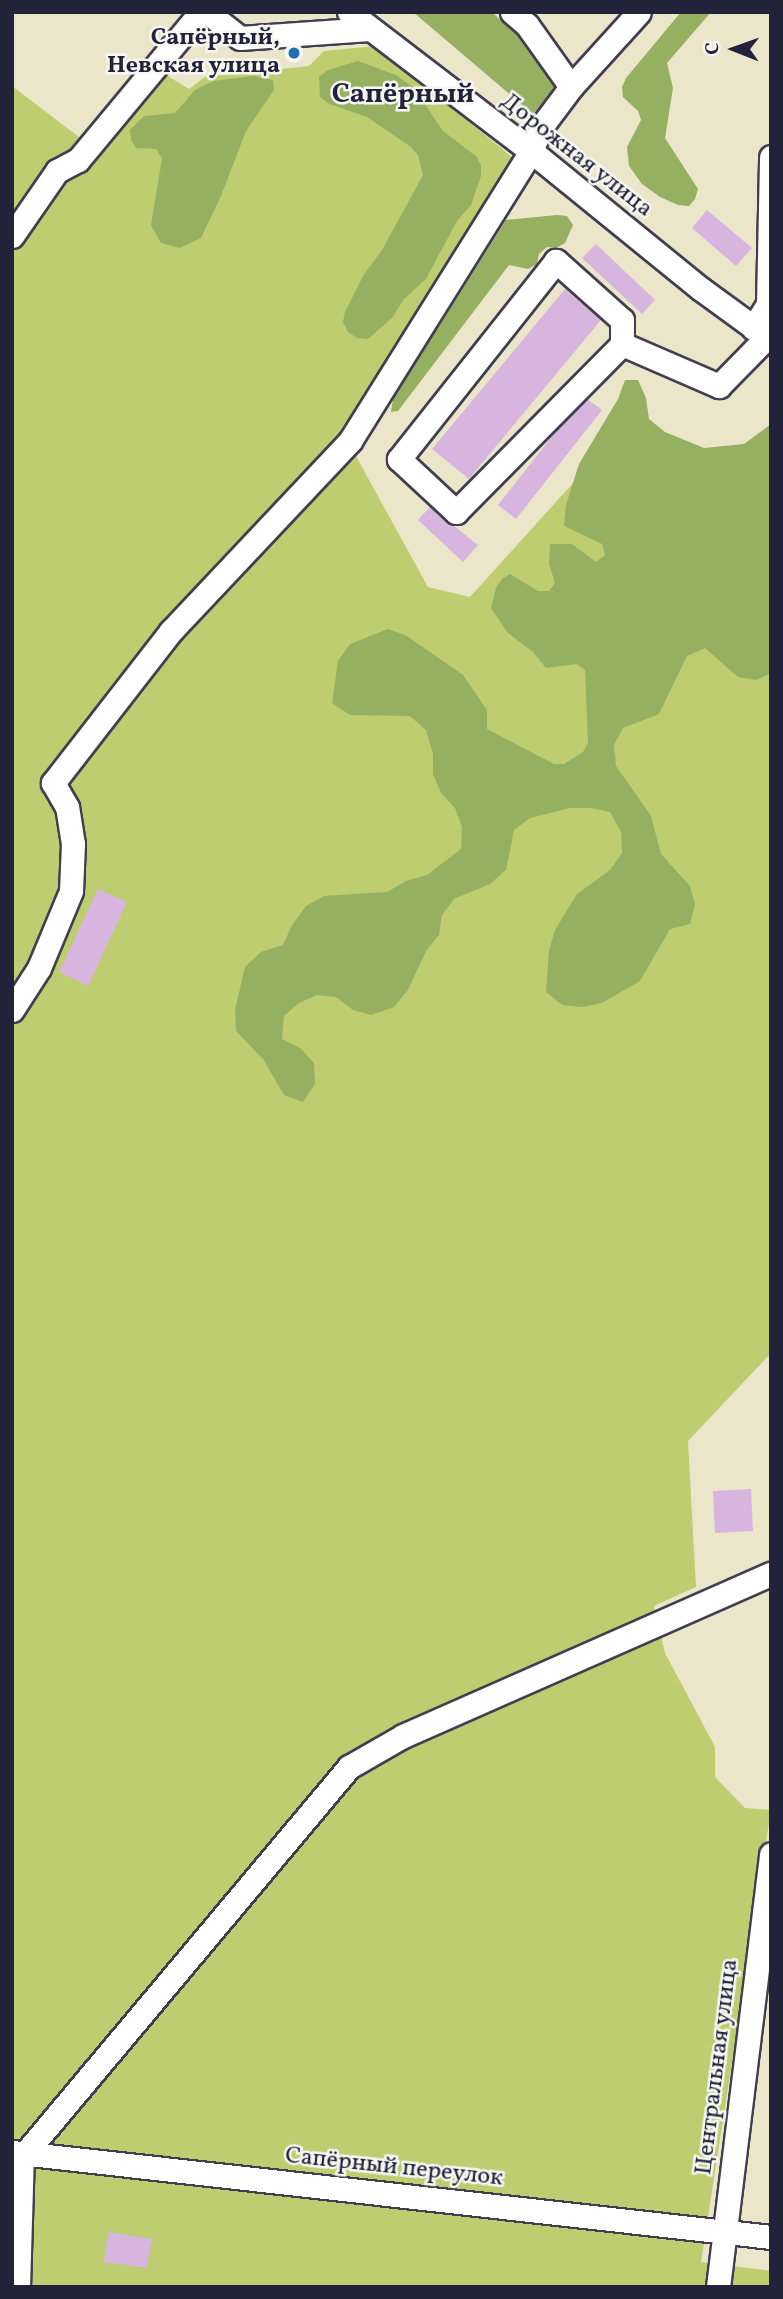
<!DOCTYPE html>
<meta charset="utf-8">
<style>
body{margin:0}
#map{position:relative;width:783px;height:2299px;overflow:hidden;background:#ebe6ca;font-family:Vollkorn,serif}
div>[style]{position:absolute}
.green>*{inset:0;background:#bdcd6f}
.forest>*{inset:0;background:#96b062}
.building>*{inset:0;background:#d8b5df}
.roads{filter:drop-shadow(2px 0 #403f50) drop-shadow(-2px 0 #403f50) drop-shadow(0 2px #403f50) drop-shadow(0 -2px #403f50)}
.minor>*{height:23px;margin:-11.5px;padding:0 11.5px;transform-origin:11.5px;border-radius:11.5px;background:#fff}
.dots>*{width:19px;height:19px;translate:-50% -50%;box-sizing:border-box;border:4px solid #f6f6f2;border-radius:50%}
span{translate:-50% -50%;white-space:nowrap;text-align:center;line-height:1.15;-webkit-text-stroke:5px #f6f6f2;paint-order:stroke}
.poi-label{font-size:24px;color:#22223b;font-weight:700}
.right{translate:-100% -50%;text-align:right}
.street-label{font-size:24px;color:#22223b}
.quarter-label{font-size:28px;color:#22223b;font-weight:700}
.frame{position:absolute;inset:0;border:14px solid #22223b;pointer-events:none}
.north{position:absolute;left:699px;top:14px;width:70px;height:70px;-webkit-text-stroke:5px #f6f6f2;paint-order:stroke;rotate:271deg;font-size:19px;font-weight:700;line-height:28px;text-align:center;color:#22223b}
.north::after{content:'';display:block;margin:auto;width:24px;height:32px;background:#22223b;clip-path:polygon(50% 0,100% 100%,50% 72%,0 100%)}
</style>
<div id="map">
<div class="green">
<i style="clip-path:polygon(376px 46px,513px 158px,343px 435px,238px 545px,264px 554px,352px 449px,428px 587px,470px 597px,593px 461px,771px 603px,771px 1353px,688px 1441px,696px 1587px,654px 1606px,665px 1653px,715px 1747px,715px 1777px,745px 1808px,771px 1810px,701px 2262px,771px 2271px,771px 2287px,12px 2287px,12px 86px,92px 147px,158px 70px,189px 89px,205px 77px,309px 66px,324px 51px)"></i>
</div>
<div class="forest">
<i style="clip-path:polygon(413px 12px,492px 12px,520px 38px,556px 87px,533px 114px)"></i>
<i style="clip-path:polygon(681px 12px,711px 12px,667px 63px,673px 88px,665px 138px,698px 189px,695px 199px,689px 206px,678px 205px,660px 197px,642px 184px,629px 166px,627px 147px,641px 120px,638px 111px,623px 97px,622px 87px,626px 78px)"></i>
<i style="clip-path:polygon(358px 61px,396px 75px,414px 88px,443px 131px,477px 157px,481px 166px,481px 176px,471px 205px,457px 221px,426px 279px,404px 299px,392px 318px,368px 339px,357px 338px,348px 332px,343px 322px,345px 312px,363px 276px,382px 250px,423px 175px,418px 155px,411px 147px,367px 117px,329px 104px,320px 97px,319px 77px,328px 70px)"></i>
<i style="clip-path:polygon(253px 76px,273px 80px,274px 90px,246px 131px,221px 196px,201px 238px,180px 248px,161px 243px,151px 225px,162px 158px,156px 149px,136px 148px,131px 140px,130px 130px,144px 116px,175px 113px,195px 90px,213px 81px)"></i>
<i style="clip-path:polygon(557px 215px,567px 216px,573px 225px,565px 243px,556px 248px,547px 247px,539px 254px,537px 264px,528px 269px,509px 265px,398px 411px,391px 412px,393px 399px,506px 220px)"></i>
<i style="clip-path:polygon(625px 380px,638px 380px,646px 398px,649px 419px,665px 432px,704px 448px,744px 444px,771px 424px,771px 673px,756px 680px,738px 677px,705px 648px,687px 656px,659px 714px,623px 728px,614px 745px,616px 766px,651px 816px,661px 854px,690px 886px,695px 905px,690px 924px,670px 929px,640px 981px,602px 1003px,582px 1007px,562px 1005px,546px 992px,549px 950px,555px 930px,577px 894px,610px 870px,622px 853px,621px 832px,610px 812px,591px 808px,570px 808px,530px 818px,514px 830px,506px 870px,490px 884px,454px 899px,442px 915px,439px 935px,426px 951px,408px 990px,394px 1007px,371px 1015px,353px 1010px,336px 997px,317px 995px,299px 1003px,284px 1016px,282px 1039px,300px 1048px,314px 1063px,315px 1084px,303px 1102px,284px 1095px,263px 1059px,236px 1031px,235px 1010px,245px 967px,261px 952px,283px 945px,292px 925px,306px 906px,324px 896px,387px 892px,406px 881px,427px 875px,461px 849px,462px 827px,455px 808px,441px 793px,433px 774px,433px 754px,426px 730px,410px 716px,350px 715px,332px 703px,338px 661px,350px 644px,388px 629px,407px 636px,463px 675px,487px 710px,487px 729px,554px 764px,564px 764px,583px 752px,588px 743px,585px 670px,577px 664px,546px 668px,533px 652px,508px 633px,491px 608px,496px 588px,502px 579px,510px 574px,538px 591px,549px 591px,555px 583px,549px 564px,550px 544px,572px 544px,596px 562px,605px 555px,602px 544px,564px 526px,566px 505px,579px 464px,618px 399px)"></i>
</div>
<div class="building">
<i style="clip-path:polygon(707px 210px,752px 248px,736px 266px,692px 228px)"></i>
<i style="clip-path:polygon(596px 244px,655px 300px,642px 314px,582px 258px)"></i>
<i style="clip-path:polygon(565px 289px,601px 320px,469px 479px,432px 449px)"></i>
<i style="clip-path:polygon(587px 399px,602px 410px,516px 519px,498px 505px,557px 430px)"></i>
<i style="clip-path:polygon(430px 507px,478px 545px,463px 562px,418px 520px)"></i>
<i style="clip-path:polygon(98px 889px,127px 902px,88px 986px,59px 972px)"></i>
<i style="clip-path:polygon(751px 1489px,753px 1531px,715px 1533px,713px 1491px)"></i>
<i style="clip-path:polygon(108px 2232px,152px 2239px,147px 2268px,104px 2262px)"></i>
</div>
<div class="roads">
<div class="minor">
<i style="left:207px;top:12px;width:42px;rotate:38.2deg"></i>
<i style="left:240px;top:38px;width:130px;rotate:-4deg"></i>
<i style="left:349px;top:12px;width:229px;rotate:37.4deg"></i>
<i style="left:531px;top:151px;width:219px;rotate:39.1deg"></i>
<i style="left:701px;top:289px;width:87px;rotate:36.1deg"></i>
<i style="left:512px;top:12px;width:20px;rotate:41deg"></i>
<i style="left:527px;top:25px;width:76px;rotate:54.6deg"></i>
<i style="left:12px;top:236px;width:79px;rotate:-55.3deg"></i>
<i style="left:57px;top:171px;width:24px;rotate:-28deg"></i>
<i style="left:78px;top:160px;width:192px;rotate:-50.3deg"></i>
<i style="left:753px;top:328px;width:28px;rotate:-58deg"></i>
<i style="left:768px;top:304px;width:147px;rotate:-88.8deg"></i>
<i style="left:622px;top:344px;width:24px;rotate:-90deg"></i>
<i style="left:622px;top:320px;width:89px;rotate:-138.2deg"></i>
<i style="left:556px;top:261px;width:253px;rotate:128.4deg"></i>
<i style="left:399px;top:459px;width:78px;rotate:42.9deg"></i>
<i style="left:456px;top:512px;width:236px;rotate:-45.3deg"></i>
<i style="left:622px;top:344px;width:106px;rotate:23.4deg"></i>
<i style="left:719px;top:386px;width:67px;rotate:-45.6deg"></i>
<i style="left:12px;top:1010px;width:50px;rotate:-57.3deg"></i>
<i style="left:39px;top:968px;width:83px;rotate:-67.4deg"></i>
<i style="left:71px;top:891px;width:47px;rotate:-87.6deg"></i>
<i style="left:73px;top:844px;width:37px;rotate:-99deg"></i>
<i style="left:67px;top:807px;width:28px;rotate:-120deg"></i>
<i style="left:53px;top:783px;width:192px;rotate:-52.2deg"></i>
<i style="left:171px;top:631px;width:261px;rotate:-46.7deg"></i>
<i style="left:350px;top:441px;width:342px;rotate:-58deg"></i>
<i style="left:531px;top:151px;width:26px;rotate:-67deg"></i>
<i style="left:541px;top:127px;width:50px;rotate:-53.1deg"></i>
<i style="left:571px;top:87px;width:101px;rotate:-47.8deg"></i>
<i style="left:12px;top:2152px;width:764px;rotate:6.39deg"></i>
<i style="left:12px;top:2169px;width:525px;rotate:-50.03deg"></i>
<i style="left:349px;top:1767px;width:62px;rotate:-29.9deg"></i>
<i style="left:403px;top:1736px;width:402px;rotate:-23.8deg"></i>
<i style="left:18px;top:2287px;width:134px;rotate:-88.3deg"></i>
<i style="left:718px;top:2287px;width:436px;rotate:-83deg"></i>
</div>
</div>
<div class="dots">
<i style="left:294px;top:53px;background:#1f6fb2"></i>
</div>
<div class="poi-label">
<span class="right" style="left:280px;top:53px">Сапёрный,<br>Невская улица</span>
</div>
<div class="street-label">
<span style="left:576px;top:156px;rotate:38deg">Дорожная улица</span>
<span style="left:718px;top:2067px;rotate:-83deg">Центральная улица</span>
<span style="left:394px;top:2168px;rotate:6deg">Сапёрный переулок</span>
</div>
<div class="quarter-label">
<span style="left:403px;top:95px">Сапёрный</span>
</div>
<div class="frame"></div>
<div class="north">С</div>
</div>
